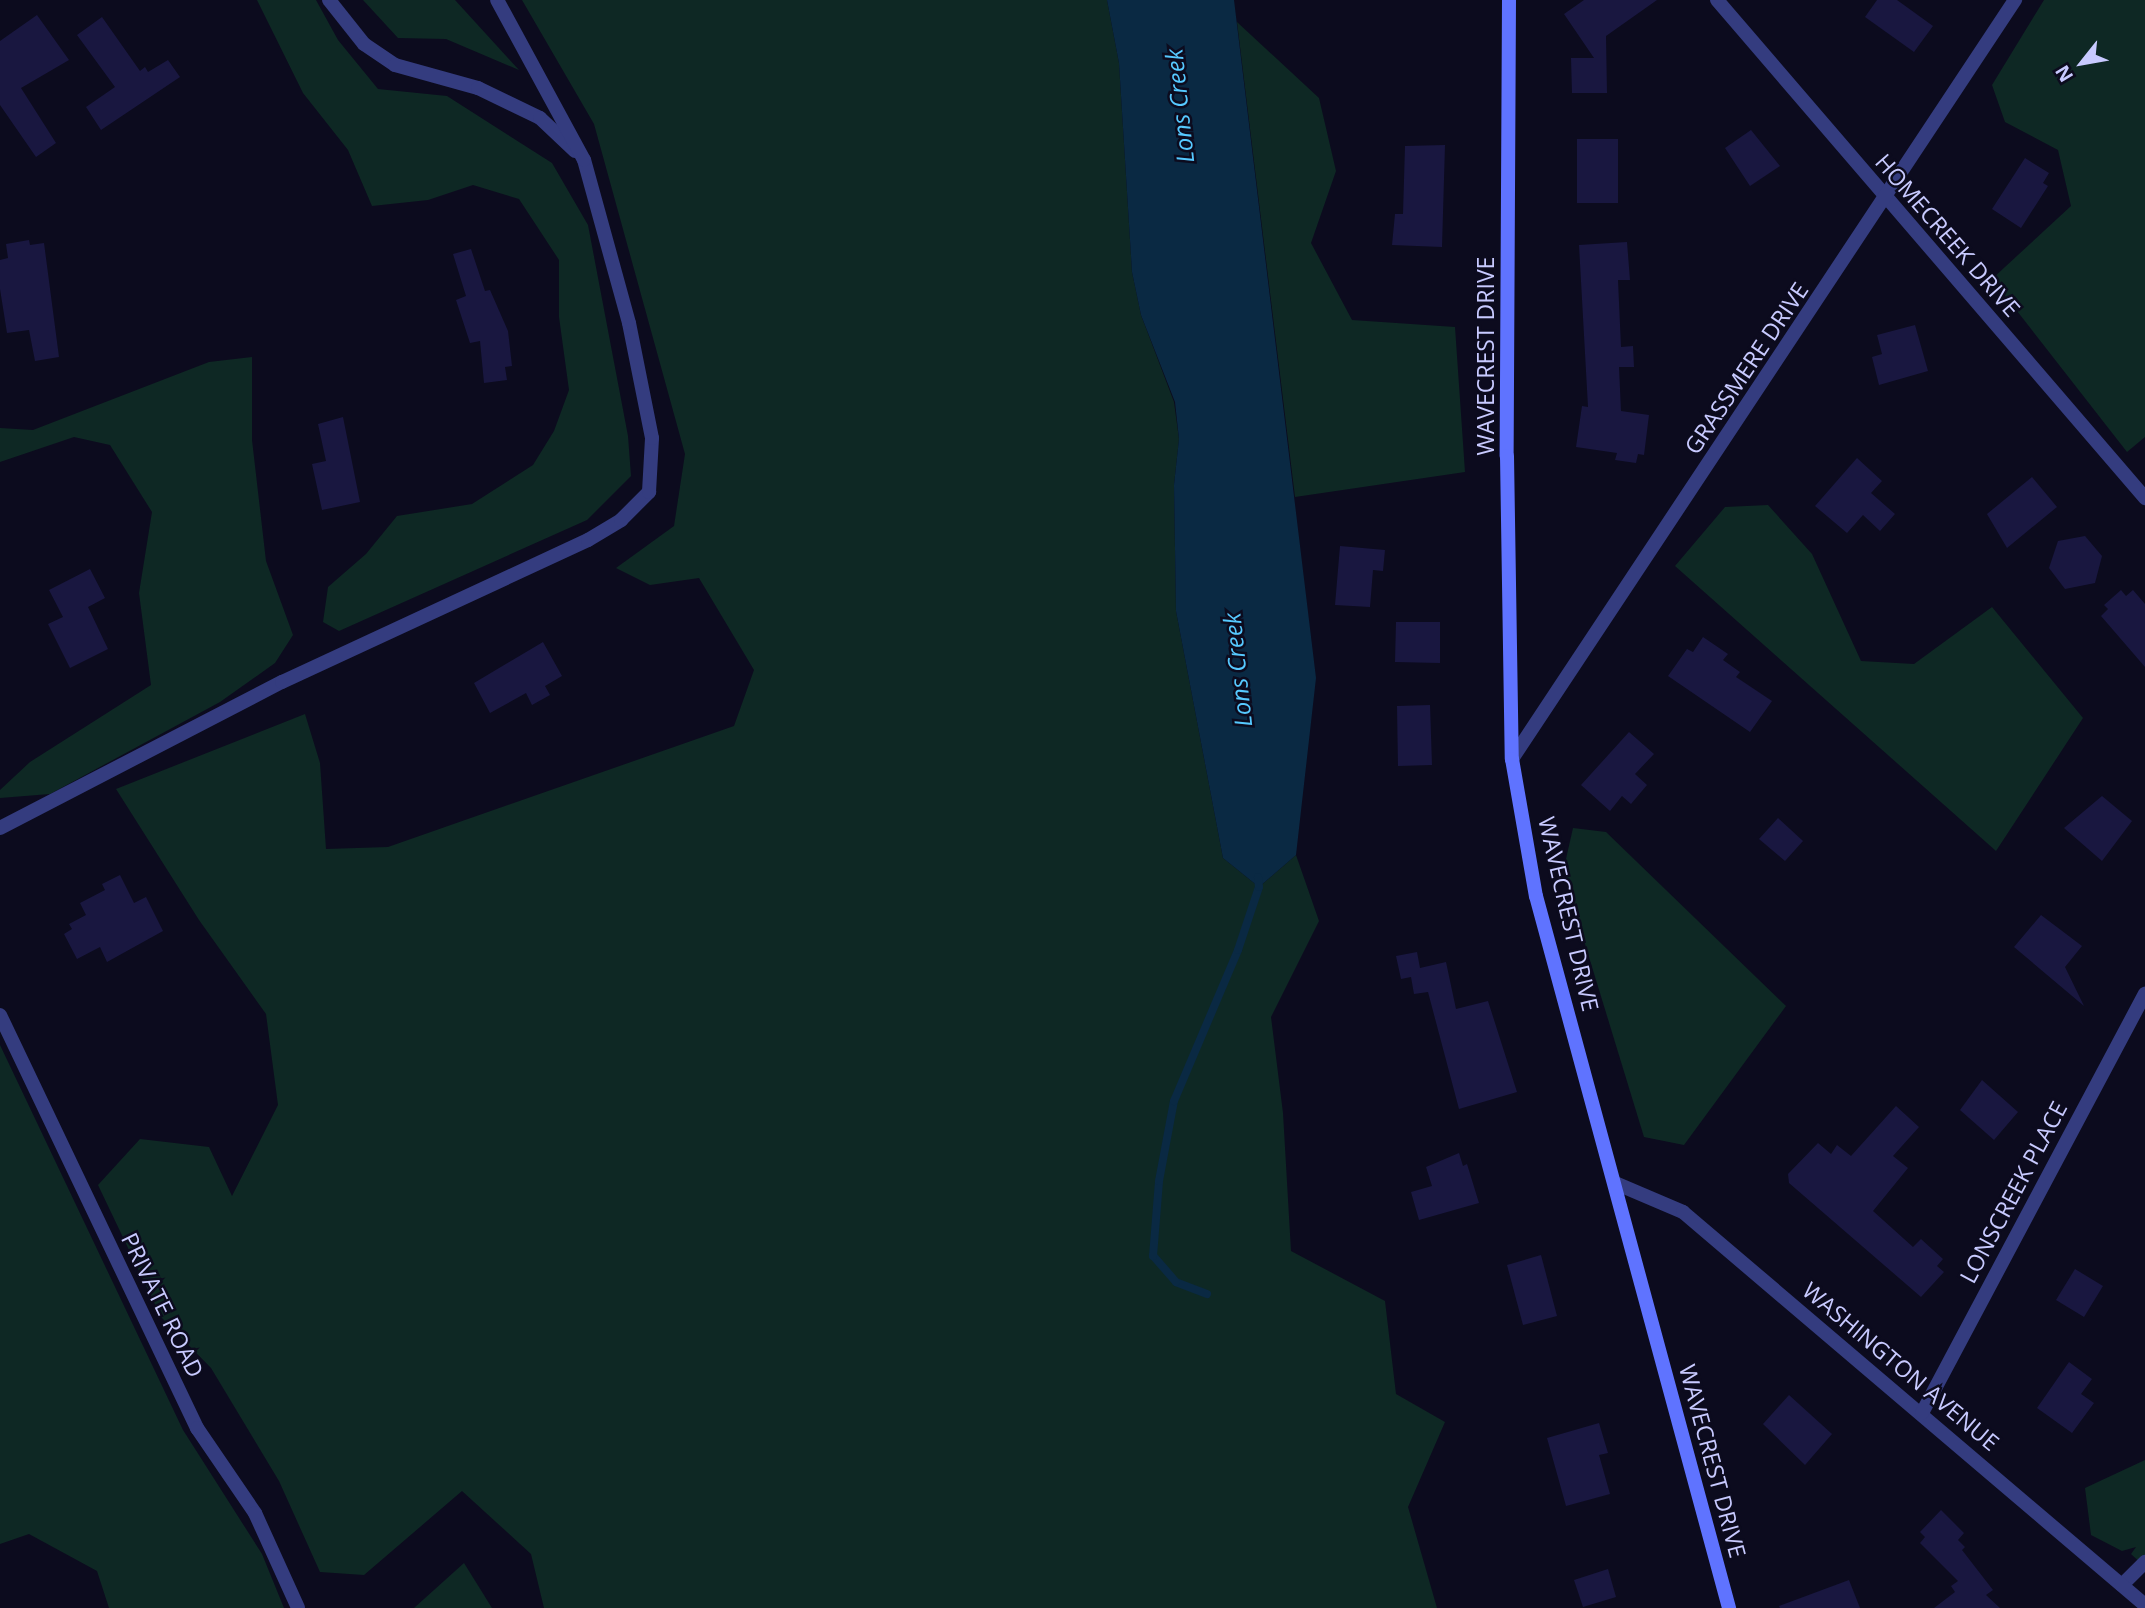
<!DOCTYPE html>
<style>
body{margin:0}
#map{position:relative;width:2145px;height:1608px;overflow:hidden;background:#0c0b1e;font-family:"Open Sans",sans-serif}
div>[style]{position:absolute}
.green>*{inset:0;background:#0e2824}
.water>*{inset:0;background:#0a2943}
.stream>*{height:8px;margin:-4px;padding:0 4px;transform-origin:4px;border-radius:4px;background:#0a2943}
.building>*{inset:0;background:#191740}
.lane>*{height:14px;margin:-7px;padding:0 7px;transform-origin:7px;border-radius:7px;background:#343c7f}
.street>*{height:14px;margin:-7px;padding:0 7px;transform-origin:7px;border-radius:7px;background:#343c7f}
.secondary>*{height:14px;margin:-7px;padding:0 7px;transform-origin:7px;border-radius:7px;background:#5f73ff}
span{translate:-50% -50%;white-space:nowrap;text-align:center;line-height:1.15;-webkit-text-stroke:5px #0c0b1e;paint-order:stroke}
.street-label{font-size:23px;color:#c8caff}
.water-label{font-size:24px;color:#56c9ff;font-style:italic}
.north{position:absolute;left:2047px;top:28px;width:70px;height:70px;-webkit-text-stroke:5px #0c0b1e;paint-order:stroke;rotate:239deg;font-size:19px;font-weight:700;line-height:28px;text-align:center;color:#c8caff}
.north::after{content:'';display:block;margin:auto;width:24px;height:32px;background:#c8caff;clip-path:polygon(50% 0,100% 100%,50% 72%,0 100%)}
</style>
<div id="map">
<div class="green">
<i style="clip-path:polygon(257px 0,316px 0,338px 40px,378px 89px,447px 96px,552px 163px,588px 225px,628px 436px,631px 476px,587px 520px,339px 631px,323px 622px,328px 587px,366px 554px,397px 516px,472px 504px,533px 465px,554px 431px,569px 390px,559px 317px,559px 260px,519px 199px,473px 185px,428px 200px,372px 206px,348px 150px,303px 93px)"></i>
<i style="clip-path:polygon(363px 0,455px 0,519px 70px,446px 39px,398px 38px)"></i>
<i style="clip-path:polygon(522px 0,1107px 0,1119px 63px,1132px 272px,1141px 315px,1174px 402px,1179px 439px,1174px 485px,1176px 611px,1223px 858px,1259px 887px,1296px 855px,1319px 921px,1271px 1017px,1283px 1113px,1291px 1251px,1385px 1301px,1396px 1394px,1445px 1422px,1408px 1507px,1437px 1608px,544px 1608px,531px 1554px,462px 1491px,364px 1575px,320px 1572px,279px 1481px,211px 1368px,161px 1317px,98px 1185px,140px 1139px,209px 1147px,232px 1196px,278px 1105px,266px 1014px,199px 920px,116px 789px,305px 714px,320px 763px,326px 849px,388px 847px,734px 726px,754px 670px,699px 578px,650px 585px,616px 568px,674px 526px,685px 454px,594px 124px)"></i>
<i style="clip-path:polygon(2044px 0,2145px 0,2145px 437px,2127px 452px,1992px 279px,2071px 206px,2058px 150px,2005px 122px,1992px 85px)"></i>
<i style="clip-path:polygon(1237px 22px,1319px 98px,1336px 171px,1311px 243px,1352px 320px,1455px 327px,1465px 472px,1295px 497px)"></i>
<i style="clip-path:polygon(252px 357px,252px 440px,266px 561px,293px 635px,275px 663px,220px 702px,50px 794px,0 798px,0 790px,30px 762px,151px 685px,139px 593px,152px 512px,110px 445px,74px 437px,0 462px,0 428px,33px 430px,209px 362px)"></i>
<i style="clip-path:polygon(1768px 505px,1812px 554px,1861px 661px,1914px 664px,1992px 607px,2083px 718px,1996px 851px,1675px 566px,1725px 507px)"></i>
<i style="clip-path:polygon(1573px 828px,1606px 832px,1786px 1006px,1684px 1145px,1644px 1137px,1563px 872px)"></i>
<i style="clip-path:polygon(0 1045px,183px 1430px,262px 1554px,284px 1608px,109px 1608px,97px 1571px,29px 1534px,0 1544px)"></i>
<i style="clip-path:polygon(2145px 1460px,2145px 1567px,2131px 1554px,2136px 1547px,2122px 1551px,2091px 1535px,2085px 1488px)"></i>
<i style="clip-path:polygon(464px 1563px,492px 1608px,414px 1608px)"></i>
</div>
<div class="water">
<i style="clip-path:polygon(1107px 0,1234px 0,1316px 678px,1296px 855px,1259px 887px,1223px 858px,1176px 611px,1174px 485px,1179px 439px,1175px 402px,1141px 315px,1132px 272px,1119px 63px)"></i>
</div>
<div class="stream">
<i style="left:1207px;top:1294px;width:33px;rotate:-159deg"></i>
<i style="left:1176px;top:1282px;width:35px;rotate:-131deg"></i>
<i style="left:1153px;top:1256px;width:75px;rotate:-85.4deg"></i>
<i style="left:1159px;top:1181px;width:81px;rotate:-79.4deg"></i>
<i style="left:1174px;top:1101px;width:164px;rotate:-67deg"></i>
<i style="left:1238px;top:950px;width:66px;rotate:-71.6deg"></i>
<i style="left:1259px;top:887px;width:10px;rotate:-96deg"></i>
</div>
<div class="building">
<i style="clip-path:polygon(1584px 0,1657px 0,1606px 36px,1607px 93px,1572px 93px,1571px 58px,1594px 58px,1564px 14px)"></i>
<i style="clip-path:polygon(1877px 0,1897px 0,1933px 26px,1914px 52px,1865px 17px)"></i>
<i style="clip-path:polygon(37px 15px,69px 60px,21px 88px,56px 143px,36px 157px,0 105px,0 41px)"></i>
<i style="clip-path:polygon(102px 17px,140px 71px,145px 67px,148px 72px,168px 60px,180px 77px,101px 130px,86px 107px,115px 87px,77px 35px)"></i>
<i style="clip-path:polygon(1751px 130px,1780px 166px,1750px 186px,1725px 148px)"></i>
<i style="clip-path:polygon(1577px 139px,1618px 139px,1618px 203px,1577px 203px)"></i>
<i style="clip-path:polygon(1445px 145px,1442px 247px,1392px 245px,1395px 214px,1403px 214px,1405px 146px)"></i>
<i style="clip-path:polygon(2025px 158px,2049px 173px,2043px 183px,2048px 186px,2021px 228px,1992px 209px)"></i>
<i style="clip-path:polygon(29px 240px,30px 245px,44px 243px,59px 357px,35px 361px,29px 330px,7px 333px,0 289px,0 260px,8px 258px,6px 244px)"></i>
<i style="clip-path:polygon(1627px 242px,1630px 280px,1618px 280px,1621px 347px,1633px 346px,1634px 367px,1619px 367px,1621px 411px,1649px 415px,1644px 455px,1638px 454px,1636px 463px,1615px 460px,1617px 453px,1576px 447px,1582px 406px,1588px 407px,1579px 245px)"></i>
<i style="clip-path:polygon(471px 249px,485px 291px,490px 290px,508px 331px,512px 366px,505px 367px,507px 380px,484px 383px,480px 341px,470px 343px,456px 300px,466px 296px,453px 254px)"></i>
<i style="clip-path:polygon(1915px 325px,1928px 371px,1879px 385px,1872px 357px,1882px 354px,1877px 335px)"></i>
<i style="clip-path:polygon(343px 417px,360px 502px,322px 510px,312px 464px,326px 461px,318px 424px)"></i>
<i style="clip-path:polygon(1857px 458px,1882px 481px,1871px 493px,1895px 514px,1880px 531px,1863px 515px,1847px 533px,1815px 506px)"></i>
<i style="clip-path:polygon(2032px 477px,2057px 507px,2007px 548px,1987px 514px)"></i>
<i style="clip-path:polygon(2085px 536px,2102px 556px,2095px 583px,2065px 589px,2049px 568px,2058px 541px)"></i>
<i style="clip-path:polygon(1340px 546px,1385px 550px,1383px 571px,1373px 570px,1370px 607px,1335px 605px)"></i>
<i style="clip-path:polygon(90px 569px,105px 598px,88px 607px,108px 649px,70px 668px,48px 624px,63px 617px,49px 590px)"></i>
<i style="clip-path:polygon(2121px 590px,2126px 596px,2133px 590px,2145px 604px,2145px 667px,2101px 616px,2108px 609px,2104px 605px)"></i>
<i style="clip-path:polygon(1396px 622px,1440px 622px,1440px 663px,1395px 662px)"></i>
<i style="clip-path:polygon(1703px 637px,1728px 654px,1723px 660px,1740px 672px,1736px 677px,1772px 701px,1750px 732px,1668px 676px,1687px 649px,1693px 652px)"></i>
<i style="clip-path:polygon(543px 642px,562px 676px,545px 686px,550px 695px,532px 705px,526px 693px,490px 713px,474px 683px)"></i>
<i style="clip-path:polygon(1430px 705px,1432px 765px,1398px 766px,1397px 706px)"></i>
<i style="clip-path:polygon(1629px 732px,1654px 754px,1635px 774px,1647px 785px,1631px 804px,1622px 796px,1610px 811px,1581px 785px)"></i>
<i style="clip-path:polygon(2102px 796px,2132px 821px,2102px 861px,2064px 828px)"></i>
<i style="clip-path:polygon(1778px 818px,1803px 841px,1785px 861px,1759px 839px)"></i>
<i style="clip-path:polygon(120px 875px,134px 903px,146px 897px,163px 931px,107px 962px,100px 947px,77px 959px,64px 934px,72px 929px,69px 924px,86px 915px,80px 903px,105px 890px,102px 884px)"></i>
<i style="clip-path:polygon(2041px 915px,2082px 946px,2065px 967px,2084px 1006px,2014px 947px)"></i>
<i style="clip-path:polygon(1417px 952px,1420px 968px,1446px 962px,1456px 1009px,1488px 1001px,1517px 1092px,1459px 1109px,1428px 992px,1414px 994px,1411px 977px,1401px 979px,1396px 956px)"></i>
<i style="clip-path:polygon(1982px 1080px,2018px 1112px,1994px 1140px,1960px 1110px)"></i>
<i style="clip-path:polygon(1896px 1106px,1919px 1127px,1893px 1156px,1908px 1168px,1873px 1211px,1913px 1247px,1921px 1239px,1943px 1259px,1937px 1266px,1944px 1272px,1921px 1297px,1789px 1183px,1788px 1174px,1818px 1143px,1831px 1154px,1837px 1145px,1851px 1156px)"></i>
<i style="clip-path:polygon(1459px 1153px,1463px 1166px,1467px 1164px,1479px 1203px,1419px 1220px,1411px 1192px,1432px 1186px,1426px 1167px)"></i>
<i style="clip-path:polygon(1541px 1255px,1557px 1316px,1523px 1325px,1507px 1265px)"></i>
<i style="clip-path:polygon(2075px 1269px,2103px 1286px,2084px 1317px,2056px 1300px)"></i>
<i style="clip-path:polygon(2069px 1362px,2092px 1379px,2081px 1394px,2094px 1403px,2072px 1433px,2037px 1408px)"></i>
<i style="clip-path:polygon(1789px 1395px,1832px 1434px,1805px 1465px,1763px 1424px)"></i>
<i style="clip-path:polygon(1599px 1423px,1608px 1453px,1599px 1455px,1610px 1494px,1566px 1506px,1547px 1438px)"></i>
<i style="clip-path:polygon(1941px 1510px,1964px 1533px,1958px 1540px,1965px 1547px,1962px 1550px,1993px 1590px,1986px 1595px,2000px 1608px,1934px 1608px,1955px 1592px,1951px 1586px,1958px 1581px,1920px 1543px,1925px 1537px,1920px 1532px)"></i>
<i style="clip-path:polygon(1608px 1569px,1616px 1597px,1583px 1607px,1574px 1580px)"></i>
<i style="clip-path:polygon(1849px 1580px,1860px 1608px,1780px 1608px,1779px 1606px)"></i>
</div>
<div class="lane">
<i style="left:329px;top:0;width:56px;rotate:51.5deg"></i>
<i style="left:364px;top:44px;width:37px;rotate:34deg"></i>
<i style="left:395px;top:65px;width:86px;rotate:15.5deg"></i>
<i style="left:478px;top:88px;width:69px;rotate:25.8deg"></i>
<i style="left:540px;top:118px;width:48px;rotate:43.3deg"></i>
<i style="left:0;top:828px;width:318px;rotate:-27.4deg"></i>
<i style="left:282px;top:682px;width:337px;rotate:-24.9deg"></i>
<i style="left:588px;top:540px;width:39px;rotate:-31deg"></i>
<i style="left:621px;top:520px;width:40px;rotate:-45deg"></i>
<i style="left:649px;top:492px;width:54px;rotate:-86.8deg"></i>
<i style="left:652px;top:438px;width:117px;rotate:-101.3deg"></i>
<i style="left:629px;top:323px;width:169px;rotate:-105.4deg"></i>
<i style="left:584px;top:160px;width:182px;rotate:-118.5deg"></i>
<i style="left:2122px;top:1585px;width:33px;rotate:-45deg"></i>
</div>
<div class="street">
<i style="left:1717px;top:0;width:657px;rotate:49.32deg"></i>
<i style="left:1512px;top:759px;width:911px;rotate:-56.47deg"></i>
<i style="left:0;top:1015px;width:458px;rotate:64.5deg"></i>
<i style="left:197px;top:1428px;width:103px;rotate:55.7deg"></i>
<i style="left:255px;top:1513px;width:104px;rotate:65.6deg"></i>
<i style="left:1615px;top:1183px;width:74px;rotate:23.1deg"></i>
<i style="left:1683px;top:1212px;width:607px;rotate:40.39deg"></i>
<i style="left:1922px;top:1413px;width:475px;rotate:-62deg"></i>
</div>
<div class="secondary">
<i style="left:1509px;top:0;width:456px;rotate:90.3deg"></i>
<i style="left:1507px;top:456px;width:303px;rotate:89.1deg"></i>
<i style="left:1512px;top:759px;width:139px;rotate:80.1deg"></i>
<i style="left:1536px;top:896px;width:738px;rotate:74.83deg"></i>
</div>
<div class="street-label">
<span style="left:1948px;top:235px;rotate:49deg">HOMECREEK DRIVE</span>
<span style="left:1485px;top:356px;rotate:-90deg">WAVECREST DRIVE</span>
<span style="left:1746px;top:368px;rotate:-56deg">GRASSMERE DRIVE</span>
<span style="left:1569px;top:914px;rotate:77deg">WAVECREST DRIVE</span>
<span style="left:2013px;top:1192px;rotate:-62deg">LONSCREEK PLACE</span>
<span style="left:163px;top:1305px;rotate:64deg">PRIVATE ROAD</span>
<span style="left:1901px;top:1366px;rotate:40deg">WASHINGTON AVENUE</span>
<span style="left:1713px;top:1461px;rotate:75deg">WAVECREST DRIVE</span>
</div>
<div class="water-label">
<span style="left:1179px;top:106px;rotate:-96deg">Lons Creek</span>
<span style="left:1237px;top:670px;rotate:-96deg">Lons Creek</span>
</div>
<div class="north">N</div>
</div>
